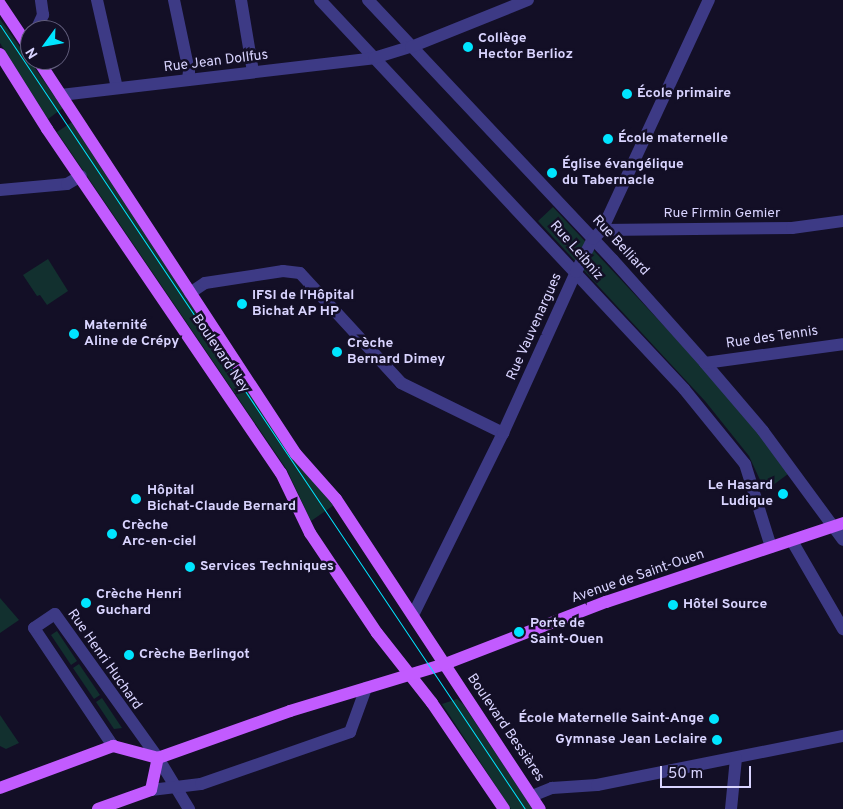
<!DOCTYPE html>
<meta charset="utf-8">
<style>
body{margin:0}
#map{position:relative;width:843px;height:809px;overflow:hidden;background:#130f26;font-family:Overpass,sans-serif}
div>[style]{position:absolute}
.green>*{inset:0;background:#12302f}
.street>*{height:12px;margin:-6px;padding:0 6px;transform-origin:6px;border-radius:6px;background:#3d3a85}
.primary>*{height:12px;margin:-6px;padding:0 6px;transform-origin:6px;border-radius:6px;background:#c25bff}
.tram>*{height:1px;margin:-0.5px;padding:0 0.5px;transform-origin:0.5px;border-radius:0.5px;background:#00e5ff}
.dots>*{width:14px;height:14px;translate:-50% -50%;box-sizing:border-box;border:2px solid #130f26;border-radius:50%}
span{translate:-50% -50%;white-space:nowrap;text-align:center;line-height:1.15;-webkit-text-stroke:5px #130f26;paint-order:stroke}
.poi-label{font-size:14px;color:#d9d4ff;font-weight:700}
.left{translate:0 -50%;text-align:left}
.right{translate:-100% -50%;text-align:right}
.street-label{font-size:14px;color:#d9d4ff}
.north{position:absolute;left:20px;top:20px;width:50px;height:50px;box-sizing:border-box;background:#130f26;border:1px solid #625e7d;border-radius:50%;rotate:238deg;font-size:14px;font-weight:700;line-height:20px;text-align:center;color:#d9d4ff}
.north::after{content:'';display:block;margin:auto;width:18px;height:22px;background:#00e5ff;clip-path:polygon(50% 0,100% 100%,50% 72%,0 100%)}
.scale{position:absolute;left:660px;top:766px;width:91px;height:22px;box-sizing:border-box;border:2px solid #d9d4ff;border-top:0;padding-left:6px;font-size:15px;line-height:18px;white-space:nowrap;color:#d9d4ff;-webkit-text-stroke:4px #130f26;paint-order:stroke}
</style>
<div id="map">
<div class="green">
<i style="clip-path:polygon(0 19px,63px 108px,48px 119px,0 43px)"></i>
<i style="clip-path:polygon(72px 122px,299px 465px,334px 505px,311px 521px,287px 470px,57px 132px)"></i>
<i style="clip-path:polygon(553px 207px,737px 404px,788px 474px,765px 491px,749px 456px,705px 401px,538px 221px)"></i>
<i style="clip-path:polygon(48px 259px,68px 291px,47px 305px,40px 295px,37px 296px,23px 275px)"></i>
<i style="clip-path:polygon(0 598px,19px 620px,0 633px)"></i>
<i style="clip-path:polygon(57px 631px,77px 661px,71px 665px,51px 635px)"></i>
<i style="clip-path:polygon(79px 664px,100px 695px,94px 699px,73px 668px)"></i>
<i style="clip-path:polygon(102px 698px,122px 728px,114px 729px,96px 702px)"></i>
<i style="clip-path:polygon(457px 699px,463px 704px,533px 809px,511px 809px,442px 704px)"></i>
<i style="clip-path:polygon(0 715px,19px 743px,6px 749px,0 746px)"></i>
</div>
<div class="street">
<i style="left:97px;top:0;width:90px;rotate:77.2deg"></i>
<i style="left:174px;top:0;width:73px;rotate:78.1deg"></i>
<i style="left:189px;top:71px;width:9px;rotate:96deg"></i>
<i style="left:241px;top:0;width:73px;rotate:80.5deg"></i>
<i style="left:320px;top:0;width:533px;rotate:46.9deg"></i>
<i style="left:684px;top:389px;width:97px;rotate:50.9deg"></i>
<i style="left:745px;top:464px;width:87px;rotate:72.6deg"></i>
<i style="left:368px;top:0;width:357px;rotate:46.7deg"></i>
<i style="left:613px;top:260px;width:138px;rotate:48.2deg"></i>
<i style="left:705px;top:363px;width:89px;rotate:49.5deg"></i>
<i style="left:763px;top:431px;width:135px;rotate:53.7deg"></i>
<i style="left:36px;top:30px;width:17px;rotate:-65deg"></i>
<i style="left:43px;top:15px;width:15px;rotate:-98deg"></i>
<i style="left:61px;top:95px;width:315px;rotate:-6.7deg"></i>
<i style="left:374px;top:58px;width:39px;rotate:-17deg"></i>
<i style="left:411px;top:47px;width:126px;rotate:-21.9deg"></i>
<i style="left:0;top:190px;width:67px;rotate:-5.1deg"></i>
<i style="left:67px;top:184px;width:16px;rotate:-30deg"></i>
<i style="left:602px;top:230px;width:190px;rotate:-0.6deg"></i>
<i style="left:792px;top:228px;width:51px;rotate:-7.8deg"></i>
<i style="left:190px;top:293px;width:18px;rotate:-34deg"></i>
<i style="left:205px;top:283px;width:79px;rotate:-8.7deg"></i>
<i style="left:283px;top:271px;width:17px;rotate:7deg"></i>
<i style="left:300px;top:273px;width:149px;rotate:47.4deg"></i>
<i style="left:401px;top:383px;width:114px;rotate:26.1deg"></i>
<i style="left:705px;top:363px;width:139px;rotate:-7.8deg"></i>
<i style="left:792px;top:541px;width:102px;rotate:59.9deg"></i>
<i style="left:414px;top:613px;width:201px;rotate:-63.7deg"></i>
<i style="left:503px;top:433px;width:177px;rotate:-65.6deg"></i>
<i style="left:576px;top:272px;width:37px;rotate:-63deg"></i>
<i style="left:593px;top:239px;width:13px;rotate:-45deg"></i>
<i style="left:602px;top:230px;width:254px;rotate:-65.1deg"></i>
<i style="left:113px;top:746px;width:142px;rotate:-123.8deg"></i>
<i style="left:34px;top:628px;width:25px;rotate:-34deg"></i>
<i style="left:55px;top:614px;width:177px;rotate:54.4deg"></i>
<i style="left:158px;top:758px;width:60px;rotate:58.7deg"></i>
<i style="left:151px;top:790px;width:50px;rotate:-6.8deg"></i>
<i style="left:201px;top:784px;width:158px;rotate:-19.2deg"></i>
<i style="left:350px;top:732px;width:47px;rotate:-70deg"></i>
<i style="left:532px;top:796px;width:22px;rotate:-22deg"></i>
<i style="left:552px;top:788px;width:45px;rotate:-3.8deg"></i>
<i style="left:597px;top:785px;width:251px;rotate:-11.3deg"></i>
<i style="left:731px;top:809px;width:51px;rotate:-84.4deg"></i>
</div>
<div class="primary">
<i style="left:0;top:4px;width:54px;rotate:56.3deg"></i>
<i style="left:0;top:54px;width:89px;rotate:57.9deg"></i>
<i style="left:47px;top:129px;width:416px;rotate:55.8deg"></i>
<i style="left:281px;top:473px;width:67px;rotate:64.2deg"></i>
<i style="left:310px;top:533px;width:120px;rotate:56.2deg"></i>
<i style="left:377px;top:633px;width:89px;rotate:51.8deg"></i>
<i style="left:432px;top:703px;width:128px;rotate:55.8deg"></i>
<i style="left:38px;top:60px;width:471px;rotate:56.8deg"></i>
<i style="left:296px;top:454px;width:60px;rotate:48.4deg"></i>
<i style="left:336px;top:499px;width:371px;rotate:56.7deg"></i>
<i style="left:0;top:788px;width:121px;rotate:-20.4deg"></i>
<i style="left:113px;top:746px;width:47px;rotate:14.9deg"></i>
<i style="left:158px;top:758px;width:140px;rotate:-19.6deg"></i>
<i style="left:290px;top:711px;width:162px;rotate:-16.9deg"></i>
<i style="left:445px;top:664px;width:173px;rotate:-21.1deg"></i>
<i style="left:606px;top:602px;width:250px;rotate:-18.4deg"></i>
<i style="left:98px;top:809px;width:56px;rotate:-19.7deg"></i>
<i style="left:151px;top:790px;width:33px;rotate:-78deg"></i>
</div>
<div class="tram">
<i style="left:0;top:25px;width:944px;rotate:56.19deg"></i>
</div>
<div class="dots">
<i style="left:468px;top:47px;background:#00e5ff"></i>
<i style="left:627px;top:94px;background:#00e5ff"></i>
<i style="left:608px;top:139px;background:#00e5ff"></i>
<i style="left:552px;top:173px;background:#00e5ff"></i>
<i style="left:242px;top:304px;background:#00e5ff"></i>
<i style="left:74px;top:334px;background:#00e5ff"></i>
<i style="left:337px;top:352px;background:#00e5ff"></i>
<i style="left:783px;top:494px;background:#00e5ff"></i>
<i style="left:136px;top:499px;background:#00e5ff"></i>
<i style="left:112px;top:534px;background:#00e5ff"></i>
<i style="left:190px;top:567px;background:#00e5ff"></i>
<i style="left:86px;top:603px;background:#00e5ff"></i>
<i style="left:673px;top:605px;background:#00e5ff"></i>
<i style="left:519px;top:632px;background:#00e5ff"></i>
<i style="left:129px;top:655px;background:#00e5ff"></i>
<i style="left:714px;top:719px;background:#00e5ff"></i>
<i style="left:717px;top:740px;background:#00e5ff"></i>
</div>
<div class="poi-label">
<span class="left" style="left:478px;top:47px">Collège<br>Hector Berlioz</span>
<span class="left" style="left:637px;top:94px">École primaire</span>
<span class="left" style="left:618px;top:139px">École maternelle</span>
<span class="left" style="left:562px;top:173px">Église évangélique<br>du Tabernacle</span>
<span class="left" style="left:252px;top:304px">IFSI de l'Hôpital<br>Bichat AP HP</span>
<span class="left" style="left:84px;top:334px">Maternité<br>Aline de Crépy</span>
<span class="left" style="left:347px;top:352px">Crèche<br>Bernard Dimey</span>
<span class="right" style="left:773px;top:494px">Le Hasard<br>Ludique</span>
<span class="left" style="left:147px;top:499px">Hôpital<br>Bichat-Claude Bernard</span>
<span class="left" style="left:122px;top:534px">Crèche<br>Arc-en-ciel</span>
<span class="left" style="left:200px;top:567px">Services Techniques</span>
<span class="left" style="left:96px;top:603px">Crèche Henri<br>Guchard</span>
<span class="left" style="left:683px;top:605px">Hôtel Source</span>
<span class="left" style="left:530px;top:632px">Porte de<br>Saint-Ouen</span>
<span class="left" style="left:139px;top:655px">Crèche Berlingot</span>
<span class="right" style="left:704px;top:719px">École Maternelle Saint-Ange</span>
<span class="right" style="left:707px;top:740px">Gymnase Jean Leclaire</span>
</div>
<div class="street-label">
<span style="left:216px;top:62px;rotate:-7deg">Rue Jean Dollfus</span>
<span style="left:722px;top:214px">Rue Firmin Gemier</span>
<span style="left:620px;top:246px;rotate:47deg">Rue Belliard</span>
<span style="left:576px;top:251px;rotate:49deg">Rue Leibniz</span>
<span style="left:535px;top:327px;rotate:-66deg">Rue Vauvenargues</span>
<span style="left:772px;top:338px;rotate:-8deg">Rue des Tennis</span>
<span style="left:220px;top:354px;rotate:56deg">Boulevard Ney</span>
<span style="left:638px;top:577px;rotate:-19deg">Avenue de Saint-Ouen</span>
<span style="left:104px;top:660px;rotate:55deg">Rue Henri Huchard</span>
<span style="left:505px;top:728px;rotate:56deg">Boulevard Bessières</span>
</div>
<div class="north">N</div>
<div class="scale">50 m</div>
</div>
